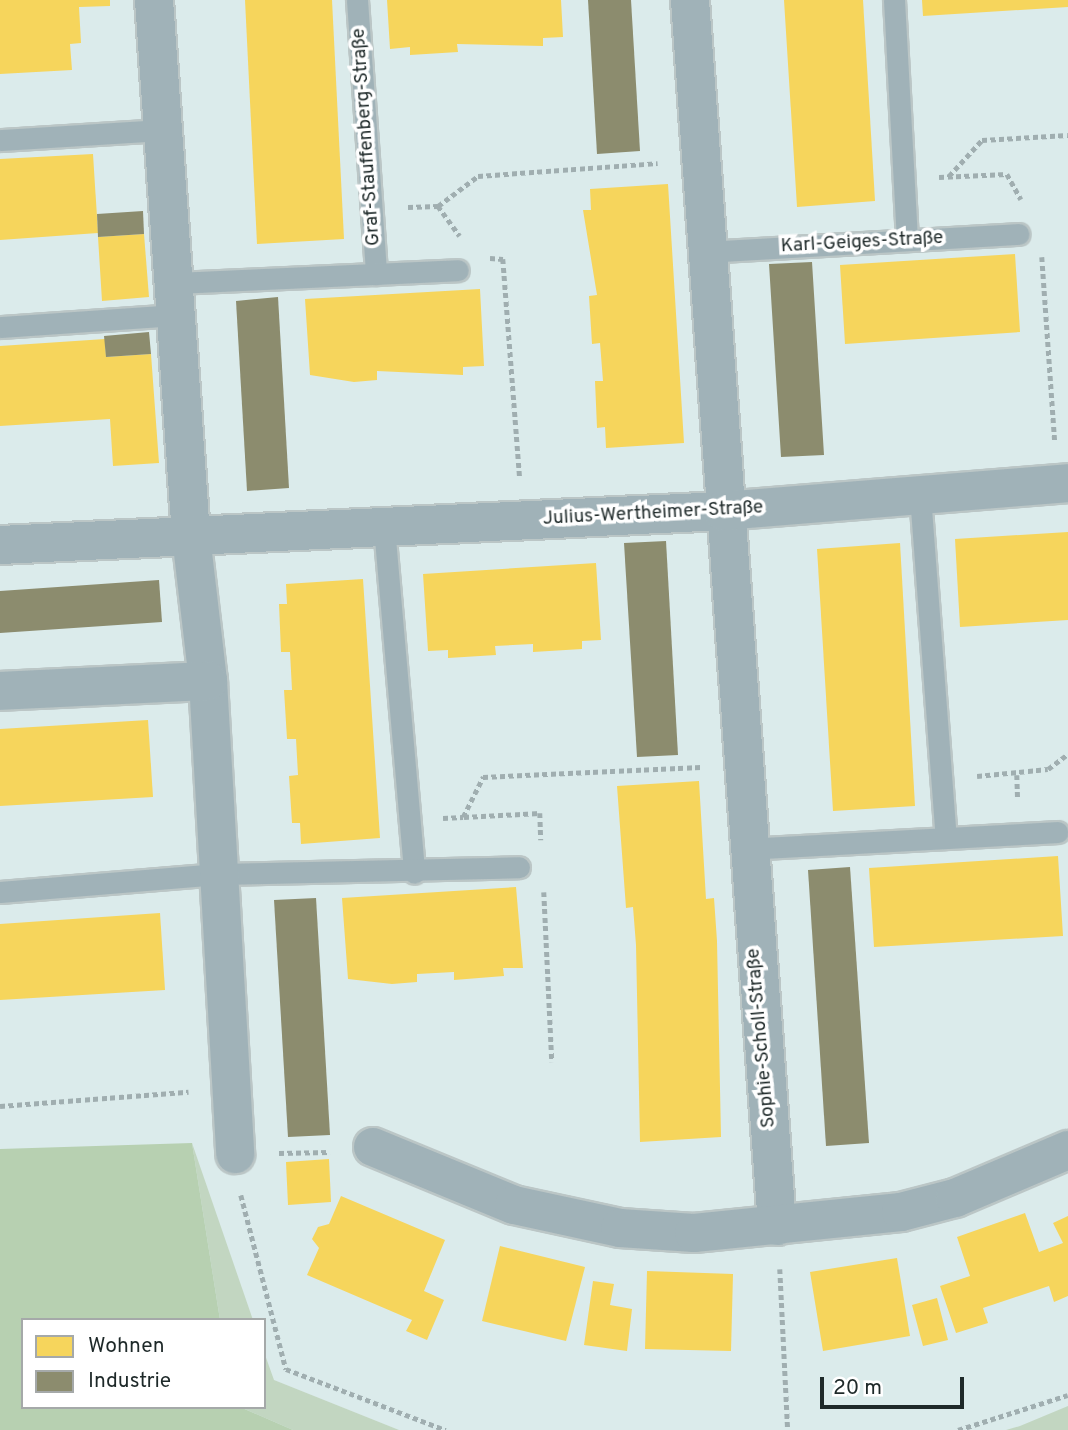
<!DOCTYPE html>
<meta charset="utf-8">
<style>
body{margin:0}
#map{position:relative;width:1068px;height:1430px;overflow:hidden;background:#dbebeb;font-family:Overpass,sans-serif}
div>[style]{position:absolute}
.green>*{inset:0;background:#c2d6c1}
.forest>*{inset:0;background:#b7d0b1}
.homes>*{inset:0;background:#f6d55c}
.industry>*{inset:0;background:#8c8c6e}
.path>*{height:4.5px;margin-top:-2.25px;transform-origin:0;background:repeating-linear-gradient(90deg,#a0aeb0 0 5px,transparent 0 8.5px)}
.roads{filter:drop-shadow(2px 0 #bbc6c6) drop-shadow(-2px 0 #bbc6c6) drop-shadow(0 2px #bbc6c6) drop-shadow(0 -2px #bbc6c6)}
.service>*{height:21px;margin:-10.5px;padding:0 10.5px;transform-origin:10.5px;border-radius:10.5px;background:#a0b2b8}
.minor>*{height:38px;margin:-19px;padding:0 19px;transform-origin:19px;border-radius:19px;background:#a0b2b8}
span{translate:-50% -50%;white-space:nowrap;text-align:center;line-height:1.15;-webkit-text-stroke:7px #fff;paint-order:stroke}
.street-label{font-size:19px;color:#1e2929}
.legend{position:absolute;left:21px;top:1318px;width:245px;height:91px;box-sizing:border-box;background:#fff;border:2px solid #a5a9a9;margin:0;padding:9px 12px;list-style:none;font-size:21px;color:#1e2929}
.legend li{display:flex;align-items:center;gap:14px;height:35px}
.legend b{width:35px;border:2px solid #a5a9a9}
.scale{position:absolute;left:820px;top:1377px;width:144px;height:32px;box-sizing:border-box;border:4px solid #1e2929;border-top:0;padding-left:9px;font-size:21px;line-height:24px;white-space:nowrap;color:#1e2929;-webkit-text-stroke:5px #fff;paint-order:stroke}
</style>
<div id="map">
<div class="green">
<i style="clip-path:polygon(192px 1143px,253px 1320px,220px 1320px)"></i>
<i style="clip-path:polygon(264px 1352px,274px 1380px,399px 1430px,293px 1430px,240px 1407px,264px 1407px)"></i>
<i style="clip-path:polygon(1068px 1406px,1068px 1430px,1006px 1430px,1020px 1426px)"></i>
</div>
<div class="forest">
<i style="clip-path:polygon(192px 1143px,220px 1320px,23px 1320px,23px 1407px,240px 1407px,293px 1430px,0 1430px,0 1149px)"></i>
</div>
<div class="homes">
<i style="clip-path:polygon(0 0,110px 0,110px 6px,79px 7px,81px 43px,70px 44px,72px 70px,0 74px)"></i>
<i style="clip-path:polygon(245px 0,332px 0,344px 239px,257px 244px)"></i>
<i style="clip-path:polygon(387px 0,561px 0,563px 37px,543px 38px,543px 46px,457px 44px,458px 52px,410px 55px,410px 47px,390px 49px)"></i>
<i style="clip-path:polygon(784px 0,863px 0,875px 201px,797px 207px)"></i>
<i style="clip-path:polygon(922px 0,1068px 0,1068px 7px,923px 16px)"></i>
<i style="clip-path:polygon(93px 154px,98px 233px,0 240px,0 159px)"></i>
<i style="clip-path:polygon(668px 184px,684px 443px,606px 448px,605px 427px,597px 428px,595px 381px,603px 381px,600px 343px,592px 344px,589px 296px,597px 295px,583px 210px,591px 210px,590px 189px)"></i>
<i style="clip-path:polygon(144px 234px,149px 297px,102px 301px,98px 237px)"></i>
<i style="clip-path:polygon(1015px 254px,1020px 332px,845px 344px,840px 265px)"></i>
<i style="clip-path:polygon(480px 289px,484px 366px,463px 367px,463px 375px,377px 371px,377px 380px,354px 382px,310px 375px,305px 299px)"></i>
<i style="clip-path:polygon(105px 339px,106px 357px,151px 354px,159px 463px,113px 466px,110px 419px,0 426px,0 346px)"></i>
<i style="clip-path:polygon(1068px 532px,1068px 620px,960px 627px,955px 539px)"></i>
<i style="clip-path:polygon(900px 543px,915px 806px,833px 811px,817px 549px)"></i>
<i style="clip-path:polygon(596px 563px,601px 640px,582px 641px,582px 649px,533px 652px,533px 644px,495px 646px,496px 655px,448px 658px,448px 650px,428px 651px,423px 574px)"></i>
<i style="clip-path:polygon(363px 579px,380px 838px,301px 844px,300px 823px,292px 823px,289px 776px,298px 775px,296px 739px,287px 739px,284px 690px,292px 690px,290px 652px,281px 652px,279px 604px,287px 604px,286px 584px)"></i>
<i style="clip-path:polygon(148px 720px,153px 797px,0 806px,0 729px)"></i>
<i style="clip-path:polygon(699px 781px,706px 899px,714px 898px,717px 941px,721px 1137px,640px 1142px,636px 945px,633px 907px,626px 908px,617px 786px)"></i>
<i style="clip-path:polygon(1058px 856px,1063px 936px,874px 947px,869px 868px)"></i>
<i style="clip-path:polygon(516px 887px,523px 968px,503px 968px,504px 976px,454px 980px,454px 972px,417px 974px,417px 982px,392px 984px,348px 979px,342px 898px)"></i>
<i style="clip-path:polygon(160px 913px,165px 990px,0 1000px,0 924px)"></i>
<i style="clip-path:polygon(329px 1159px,331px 1202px,288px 1205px,286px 1162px)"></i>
<i style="clip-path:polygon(341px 1196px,445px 1240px,424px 1291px,444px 1300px,427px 1340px,406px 1331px,412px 1320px,307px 1275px,319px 1248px,312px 1239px,318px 1227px,329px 1224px)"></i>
<i style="clip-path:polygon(1025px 1213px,1039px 1252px,1063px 1243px,1053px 1223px,1068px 1216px,1068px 1296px,1054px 1302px,1049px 1286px,983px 1308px,988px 1323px,956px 1333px,940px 1286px,970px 1276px,957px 1237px)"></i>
<i style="clip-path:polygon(500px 1246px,585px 1267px,566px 1341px,482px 1321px)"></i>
<i style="clip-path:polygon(897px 1258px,910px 1336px,823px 1351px,810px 1272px)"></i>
<i style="clip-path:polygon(647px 1271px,733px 1274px,731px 1351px,645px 1349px)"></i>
<i style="clip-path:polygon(593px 1281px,614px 1284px,610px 1305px,632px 1309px,627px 1351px,584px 1345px)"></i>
<i style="clip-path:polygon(937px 1298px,948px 1340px,923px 1346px,912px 1305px)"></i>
</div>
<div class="industry">
<i style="clip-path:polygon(588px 0,631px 0,640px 151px,597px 154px)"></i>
<i style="clip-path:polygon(143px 211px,144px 234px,98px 237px,97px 214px)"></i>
<i style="clip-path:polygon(812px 262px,824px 455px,781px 457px,769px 264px)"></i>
<i style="clip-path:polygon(278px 297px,289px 488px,247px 491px,236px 301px)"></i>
<i style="clip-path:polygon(149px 332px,151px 354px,106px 357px,104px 336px)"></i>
<i style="clip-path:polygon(666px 541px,678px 755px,637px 757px,624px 543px)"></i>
<i style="clip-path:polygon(159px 580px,162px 622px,0 633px,0 591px)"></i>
<i style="clip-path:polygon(850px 867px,869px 1143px,826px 1146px,808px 870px)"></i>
<i style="clip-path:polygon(316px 898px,330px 1135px,288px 1137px,274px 900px)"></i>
</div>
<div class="path">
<i style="left:949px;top:176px;width:49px;rotate:-47.5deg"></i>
<i style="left:982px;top:140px;width:86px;rotate:-3.3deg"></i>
<i style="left:939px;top:177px;width:68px;rotate:-2.5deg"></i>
<i style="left:1007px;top:174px;width:29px;rotate:61deg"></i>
<i style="left:438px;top:206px;width:37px;rotate:54deg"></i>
<i style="left:408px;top:207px;width:30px;rotate:-2deg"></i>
<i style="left:438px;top:206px;width:50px;rotate:-36.9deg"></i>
<i style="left:478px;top:176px;width:180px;rotate:-4.1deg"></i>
<i style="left:1042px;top:257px;width:184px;rotate:86deg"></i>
<i style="left:490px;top:258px;width:13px;rotate:4deg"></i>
<i style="left:503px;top:259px;width:220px;rotate:85.6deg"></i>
<i style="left:1017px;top:775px;width:24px;rotate:88deg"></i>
<i style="left:977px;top:776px;width:71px;rotate:-5.6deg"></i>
<i style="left:1048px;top:769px;width:25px;rotate:-37deg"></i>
<i style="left:464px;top:817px;width:76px;rotate:-3deg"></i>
<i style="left:540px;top:813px;width:27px;rotate:88deg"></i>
<i style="left:443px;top:818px;width:20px;rotate:-3deg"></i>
<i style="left:463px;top:817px;width:45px;rotate:-63.4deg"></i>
<i style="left:483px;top:777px;width:218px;rotate:-2.6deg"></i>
<i style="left:544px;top:892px;width:170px;rotate:87.3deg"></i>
<i style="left:0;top:1106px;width:189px;rotate:-4.3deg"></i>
<i style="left:279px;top:1153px;width:51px;rotate:-1.1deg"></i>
<i style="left:241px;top:1195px;width:180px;rotate:75.5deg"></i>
<i style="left:286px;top:1369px;width:171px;rotate:20.9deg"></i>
<i style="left:780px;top:1269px;width:161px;rotate:87.2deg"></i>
<i style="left:958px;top:1430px;width:115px;rotate:-17.7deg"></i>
</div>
<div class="roads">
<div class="service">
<i style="left:357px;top:0;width:275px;rotate:86deg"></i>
<i style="left:894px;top:0;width:240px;rotate:86.9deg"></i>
<i style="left:0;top:140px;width:164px;rotate:-3.5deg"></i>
<i style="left:706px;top:252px;width:313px;rotate:-3.3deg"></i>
<i style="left:175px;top:283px;width:283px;rotate:-2.6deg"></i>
<i style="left:0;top:327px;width:177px;rotate:-3.9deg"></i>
<i style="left:920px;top:495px;width:344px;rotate:85.7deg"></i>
<i style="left:384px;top:527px;width:347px;rotate:85deg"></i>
<i style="left:746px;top:849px;width:312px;rotate:-3.1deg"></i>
<i style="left:0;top:892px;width:222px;rotate:-4.7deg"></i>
<i style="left:221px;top:874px;width:298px;rotate:-1.3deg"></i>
</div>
<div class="minor">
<i style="left:154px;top:0;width:537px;rotate:86.05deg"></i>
<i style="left:191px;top:536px;width:146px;rotate:83.3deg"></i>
<i style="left:208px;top:681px;width:474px;rotate:86.7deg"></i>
<i style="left:690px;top:0;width:1229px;rotate:85.94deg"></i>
<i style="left:0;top:545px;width:724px;rotate:-2.69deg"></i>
<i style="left:723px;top:511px;width:346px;rotate:-4.6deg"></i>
<i style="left:0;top:691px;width:208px;rotate:-2.8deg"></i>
<i style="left:373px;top:1147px;width:152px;rotate:22.4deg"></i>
<i style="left:514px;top:1205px;width:108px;rotate:12.2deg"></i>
<i style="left:620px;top:1228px;width:74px;rotate:3.9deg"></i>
<i style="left:694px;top:1233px;width:208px;rotate:-5.8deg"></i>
<i style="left:901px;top:1212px;width:56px;rotate:-14.5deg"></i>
<i style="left:955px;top:1198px;width:123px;rotate:-23deg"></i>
</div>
</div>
<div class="street-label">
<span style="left:367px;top:137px;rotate:-94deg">Graf-Stauffenberg-Straße</span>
<span style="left:862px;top:243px;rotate:-3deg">Karl-Geiges-Straße</span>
<span style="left:653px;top:514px;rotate:-3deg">Julius-Wertheimer-Straße</span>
<span style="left:762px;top:1038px;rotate:-95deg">Sophie-Scholl-Straße</span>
</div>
<ul class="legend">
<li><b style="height:19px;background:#f6d55c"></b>Wohnen</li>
<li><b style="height:19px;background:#8c8c6e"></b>Industrie</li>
</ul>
<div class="scale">20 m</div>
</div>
